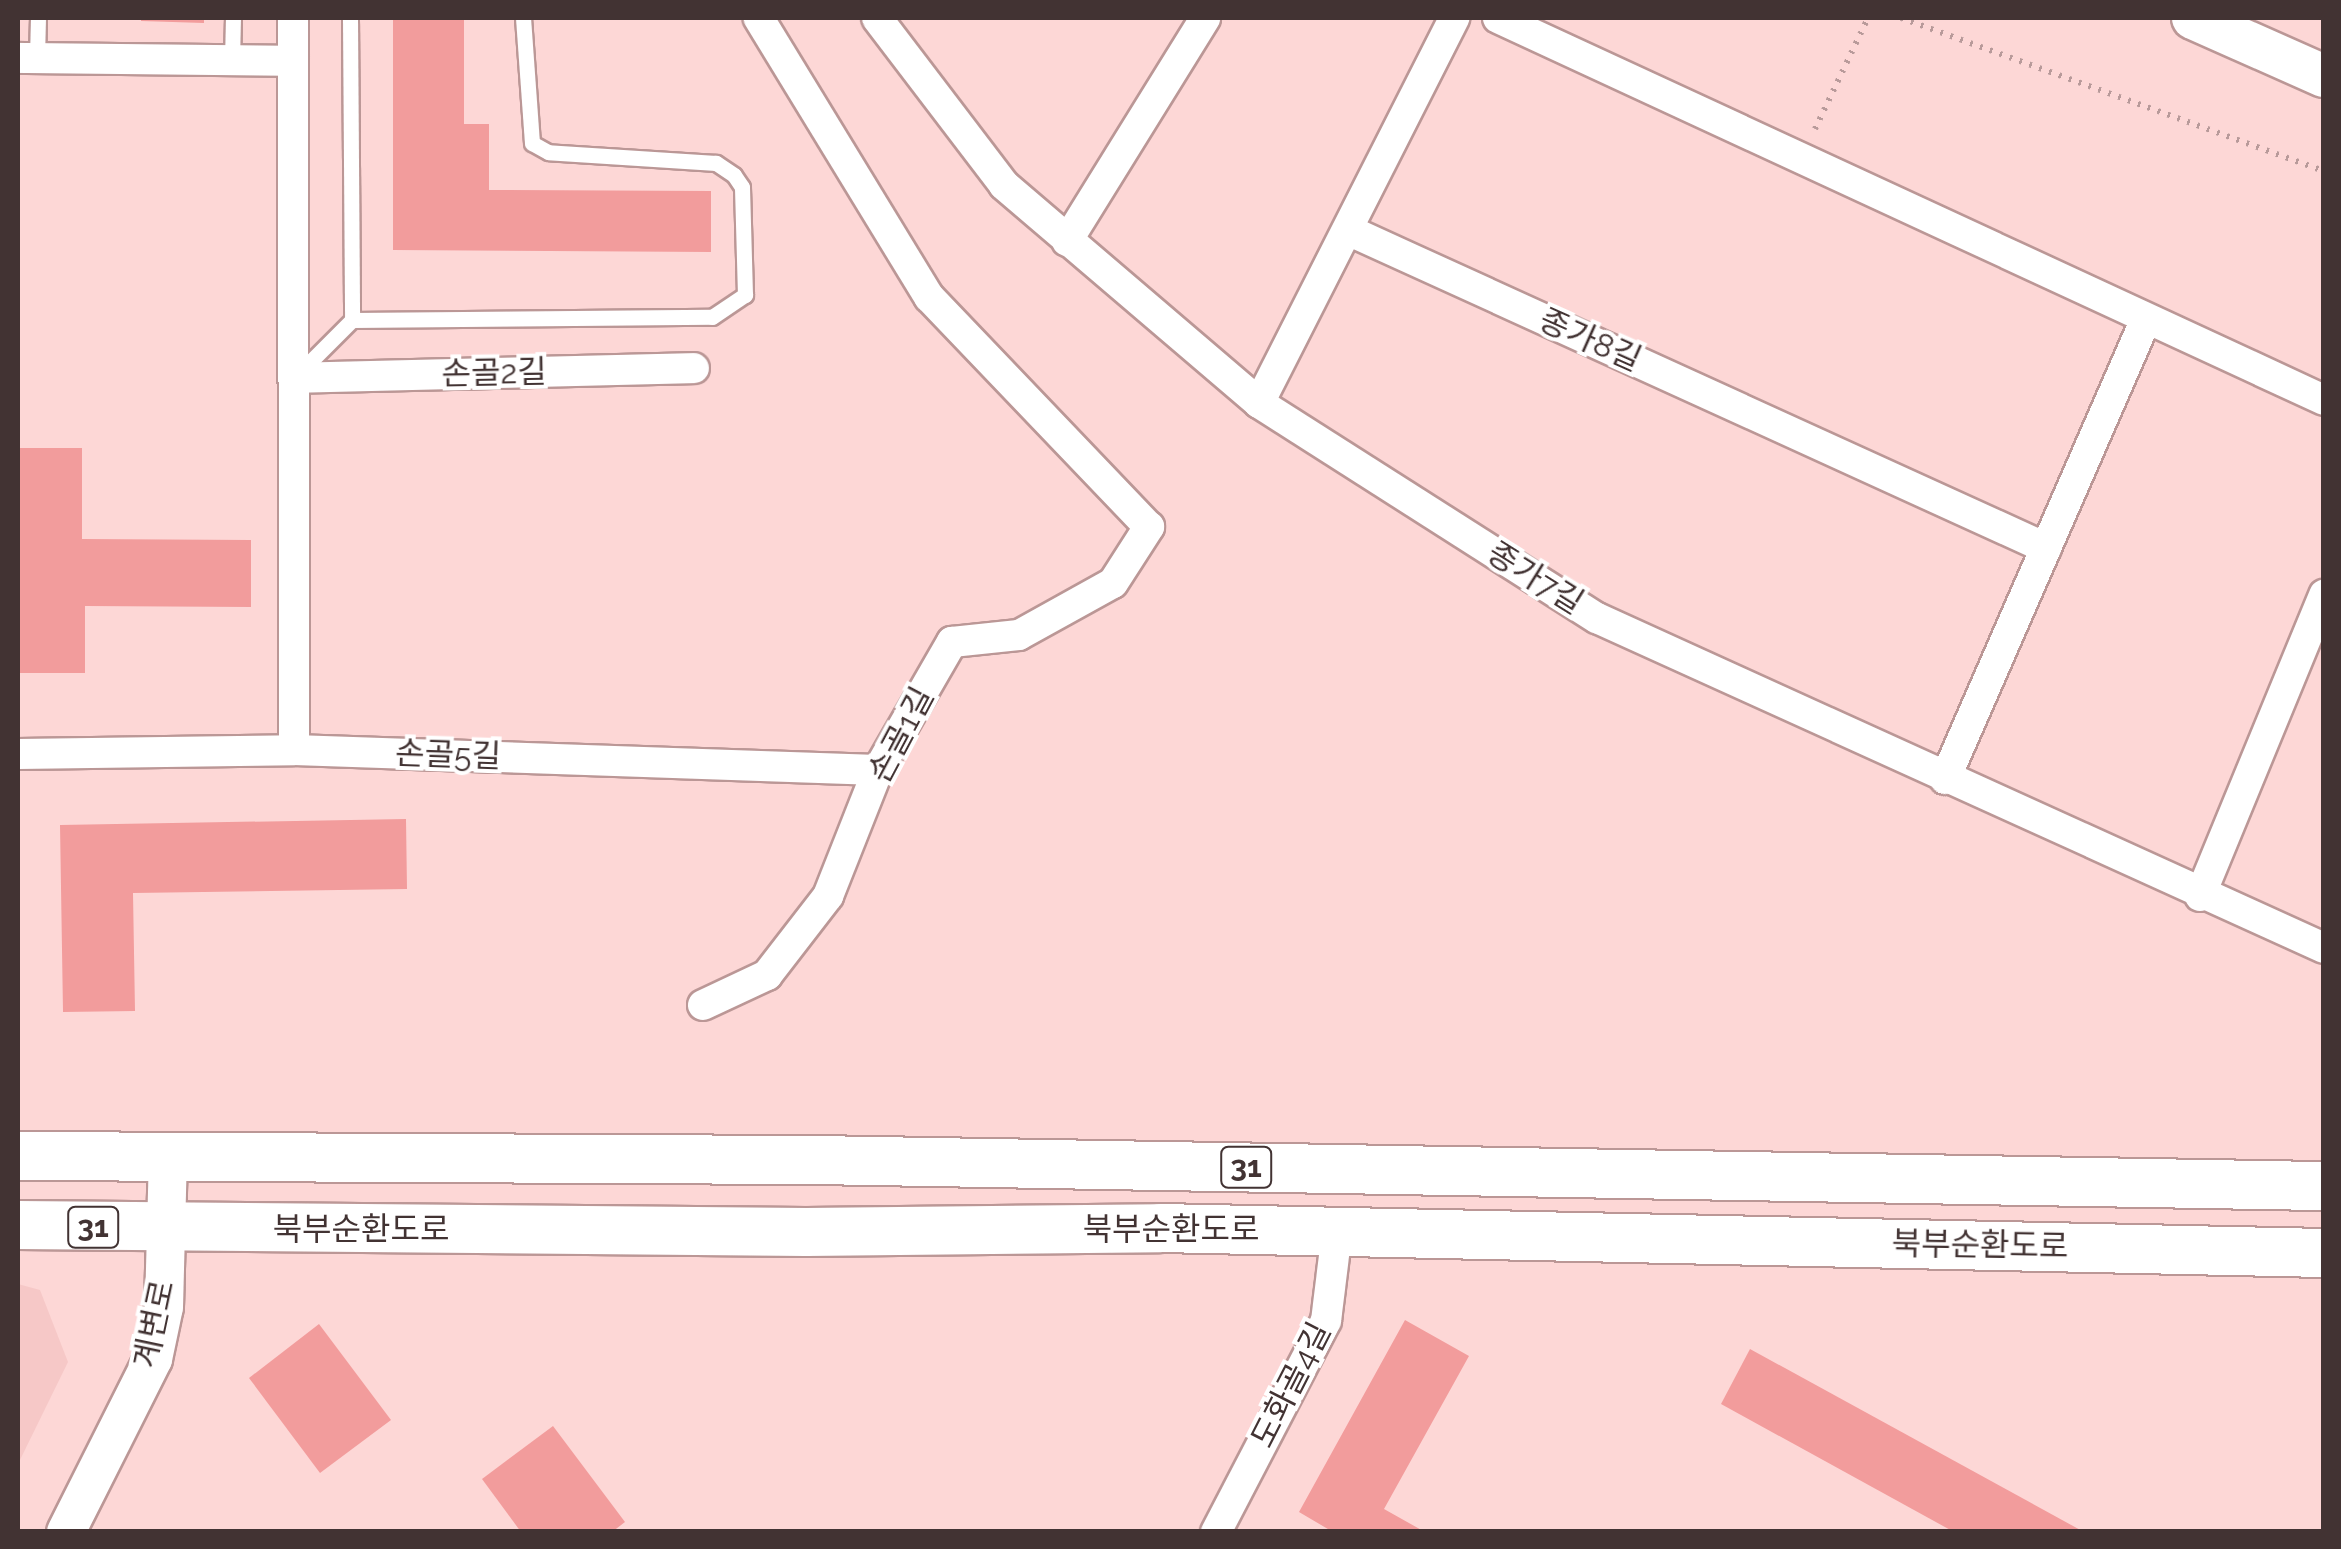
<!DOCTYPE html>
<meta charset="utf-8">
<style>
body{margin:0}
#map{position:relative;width:2341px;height:1549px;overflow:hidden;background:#fdd7d6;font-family:Raleway,"Noto Sans KR",sans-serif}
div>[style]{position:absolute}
.built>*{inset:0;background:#f6c8c7}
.building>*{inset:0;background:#f29c9c}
.path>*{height:6px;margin-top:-3px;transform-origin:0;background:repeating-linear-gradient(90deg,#b89a9a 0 2.5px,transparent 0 10.5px)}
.roads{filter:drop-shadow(2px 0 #bb9796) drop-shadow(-2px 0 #bb9796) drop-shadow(0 2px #bb9796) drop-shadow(0 -2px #bb9796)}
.service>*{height:15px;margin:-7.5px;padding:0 7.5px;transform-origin:7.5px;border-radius:7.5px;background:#fff}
.minor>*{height:30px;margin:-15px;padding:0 15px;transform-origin:15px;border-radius:15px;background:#fff}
.tertiary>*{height:38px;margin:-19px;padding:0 19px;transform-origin:19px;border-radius:19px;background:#fff}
.secondary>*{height:42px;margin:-21px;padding:0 21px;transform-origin:21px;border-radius:21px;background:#fff}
.primary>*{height:48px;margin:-24px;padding:0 24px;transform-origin:24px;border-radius:24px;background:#fff}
span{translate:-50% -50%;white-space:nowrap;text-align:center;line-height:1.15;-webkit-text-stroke:8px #fff;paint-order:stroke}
.shield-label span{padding:2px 8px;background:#fff;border:2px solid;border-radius:8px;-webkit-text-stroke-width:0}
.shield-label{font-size:30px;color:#423333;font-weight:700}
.street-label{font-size:32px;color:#423333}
.frame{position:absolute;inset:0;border:20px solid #423333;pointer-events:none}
</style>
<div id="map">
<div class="built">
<i style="clip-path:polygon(18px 1284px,40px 1290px,68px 1362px,18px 1464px)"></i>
</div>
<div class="building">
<i style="clip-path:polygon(141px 18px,204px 18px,204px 23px,141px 21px)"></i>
<i style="clip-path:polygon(393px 18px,464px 18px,464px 124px,489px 124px,489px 190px,711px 191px,711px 252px,393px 250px)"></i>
<i style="clip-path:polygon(18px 448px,82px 448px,82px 539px,251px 540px,251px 607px,85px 606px,85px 673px,18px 673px)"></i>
<i style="clip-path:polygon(406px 819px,407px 889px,133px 893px,135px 1011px,63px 1012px,60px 825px)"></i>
<i style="clip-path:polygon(1405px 1320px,1469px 1356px,1384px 1509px,1425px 1532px,1333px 1532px,1299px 1512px)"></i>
<i style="clip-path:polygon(319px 1324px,391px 1420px,320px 1473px,249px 1378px)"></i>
<i style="clip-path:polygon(1750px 1349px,2084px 1532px,1954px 1532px,1721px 1404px)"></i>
<i style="clip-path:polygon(553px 1426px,625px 1522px,612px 1532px,521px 1532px,482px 1479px)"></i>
</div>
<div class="path">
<i style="left:1901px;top:18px;width:450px;rotate:19.9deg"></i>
<i style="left:1815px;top:129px;width:123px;rotate:-64.5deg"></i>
</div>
<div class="roads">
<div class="service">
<i style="left:350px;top:18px;width:302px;rotate:89.6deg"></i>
<i style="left:37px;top:58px;width:40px;rotate:-88.6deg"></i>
<i style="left:232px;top:61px;width:43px;rotate:-88.7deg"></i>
<i style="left:297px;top:375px;width:78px;rotate:-45deg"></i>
<i style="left:352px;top:320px;width:360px;rotate:-0.5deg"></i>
<i style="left:712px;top:317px;width:40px;rotate:-34deg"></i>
<i style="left:745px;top:295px;width:108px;rotate:-91.6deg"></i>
<i style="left:742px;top:187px;width:14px;rotate:-124deg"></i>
<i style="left:734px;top:175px;width:22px;rotate:-146deg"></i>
<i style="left:716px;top:163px;width:168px;rotate:-176.3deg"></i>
<i style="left:548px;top:152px;width:18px;rotate:-151deg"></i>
<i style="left:532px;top:143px;width:125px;rotate:-94.1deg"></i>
</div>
<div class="minor">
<i style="left:293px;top:18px;width:732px;rotate:89.92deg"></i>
<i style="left:877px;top:18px;width:210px;rotate:52.7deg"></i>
<i style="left:1004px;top:185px;width:335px;rotate:40.5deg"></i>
<i style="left:1259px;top:403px;width:401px;rotate:32.5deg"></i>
<i style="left:1597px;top:618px;width:798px;rotate:24.41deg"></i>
<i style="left:1498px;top:18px;width:910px;rotate:24.82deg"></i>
<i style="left:18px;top:58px;width:275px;rotate:0.6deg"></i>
<i style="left:1350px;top:231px;width:765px;rotate:24.49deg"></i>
<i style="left:1067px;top:241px;width:262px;rotate:-58.2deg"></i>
<i style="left:294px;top:378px;width:400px;rotate:-1.4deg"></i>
<i style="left:1259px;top:403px;width:432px;rotate:-63.1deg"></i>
<i style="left:18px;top:754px;width:276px;rotate:-0.8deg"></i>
<i style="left:294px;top:750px;width:584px;rotate:1.96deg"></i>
<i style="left:1945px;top:779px;width:502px;rotate:-66.4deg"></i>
<i style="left:2200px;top:896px;width:326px;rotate:-67.6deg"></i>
<i style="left:703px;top:1005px;width:71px;rotate:-25.1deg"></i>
<i style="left:767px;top:975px;width:100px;rotate:-52.3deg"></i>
<i style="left:828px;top:896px;width:136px;rotate:-68.4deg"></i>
<i style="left:878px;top:770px;width:148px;rotate:-60deg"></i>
<i style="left:952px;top:642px;width:67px;rotate:-6deg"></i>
<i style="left:1019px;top:635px;width:107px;rotate:-29deg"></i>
<i style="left:1113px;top:583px;width:67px;rotate:-57.3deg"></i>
<i style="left:1149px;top:527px;width:318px;rotate:-133.7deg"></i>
<i style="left:929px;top:297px;width:327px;rotate:-121.4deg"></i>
<i style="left:1216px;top:1532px;width:238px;rotate:-62.5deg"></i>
<i style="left:1326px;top:1321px;width:91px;rotate:-83deg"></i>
</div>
<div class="tertiary">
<i style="left:66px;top:1532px;width:194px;rotate:-63.3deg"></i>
<i style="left:153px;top:1359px;width:53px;rotate:-78.1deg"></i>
<i style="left:164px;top:1307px;width:148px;rotate:-88.5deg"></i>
</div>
<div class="secondary">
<i style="left:2193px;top:18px;width:143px;rotate:23.9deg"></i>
</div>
<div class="primary">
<i style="left:18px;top:1156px;width:797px;rotate:0.29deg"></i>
<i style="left:815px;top:1160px;width:1509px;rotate:0.99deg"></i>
<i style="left:18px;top:1225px;width:788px;rotate:0.51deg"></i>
<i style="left:806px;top:1232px;width:354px;rotate:-0.6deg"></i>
<i style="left:1160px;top:1228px;width:1164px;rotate:1.23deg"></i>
</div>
</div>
<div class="shield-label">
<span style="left:1246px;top:1167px">31</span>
<span style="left:93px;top:1227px">31</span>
</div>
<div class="street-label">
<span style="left:1590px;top:340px;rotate:24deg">종가8길</span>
<span style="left:494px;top:373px;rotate:-1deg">손골2길</span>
<span style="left:1535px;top:578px;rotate:32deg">종가7길</span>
<span style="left:901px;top:735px;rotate:-62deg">손골1길</span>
<span style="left:448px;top:755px;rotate:2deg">손골5길</span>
<span style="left:361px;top:1229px">북부순환도로</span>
<span style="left:1171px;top:1229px">북부순환도로</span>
<span style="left:1980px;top:1245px;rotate:1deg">북부순환도로</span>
<span style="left:154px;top:1324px;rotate:-78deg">계변로</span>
<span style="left:1291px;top:1385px;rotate:-63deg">도화골4길</span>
</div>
<div class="frame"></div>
</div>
